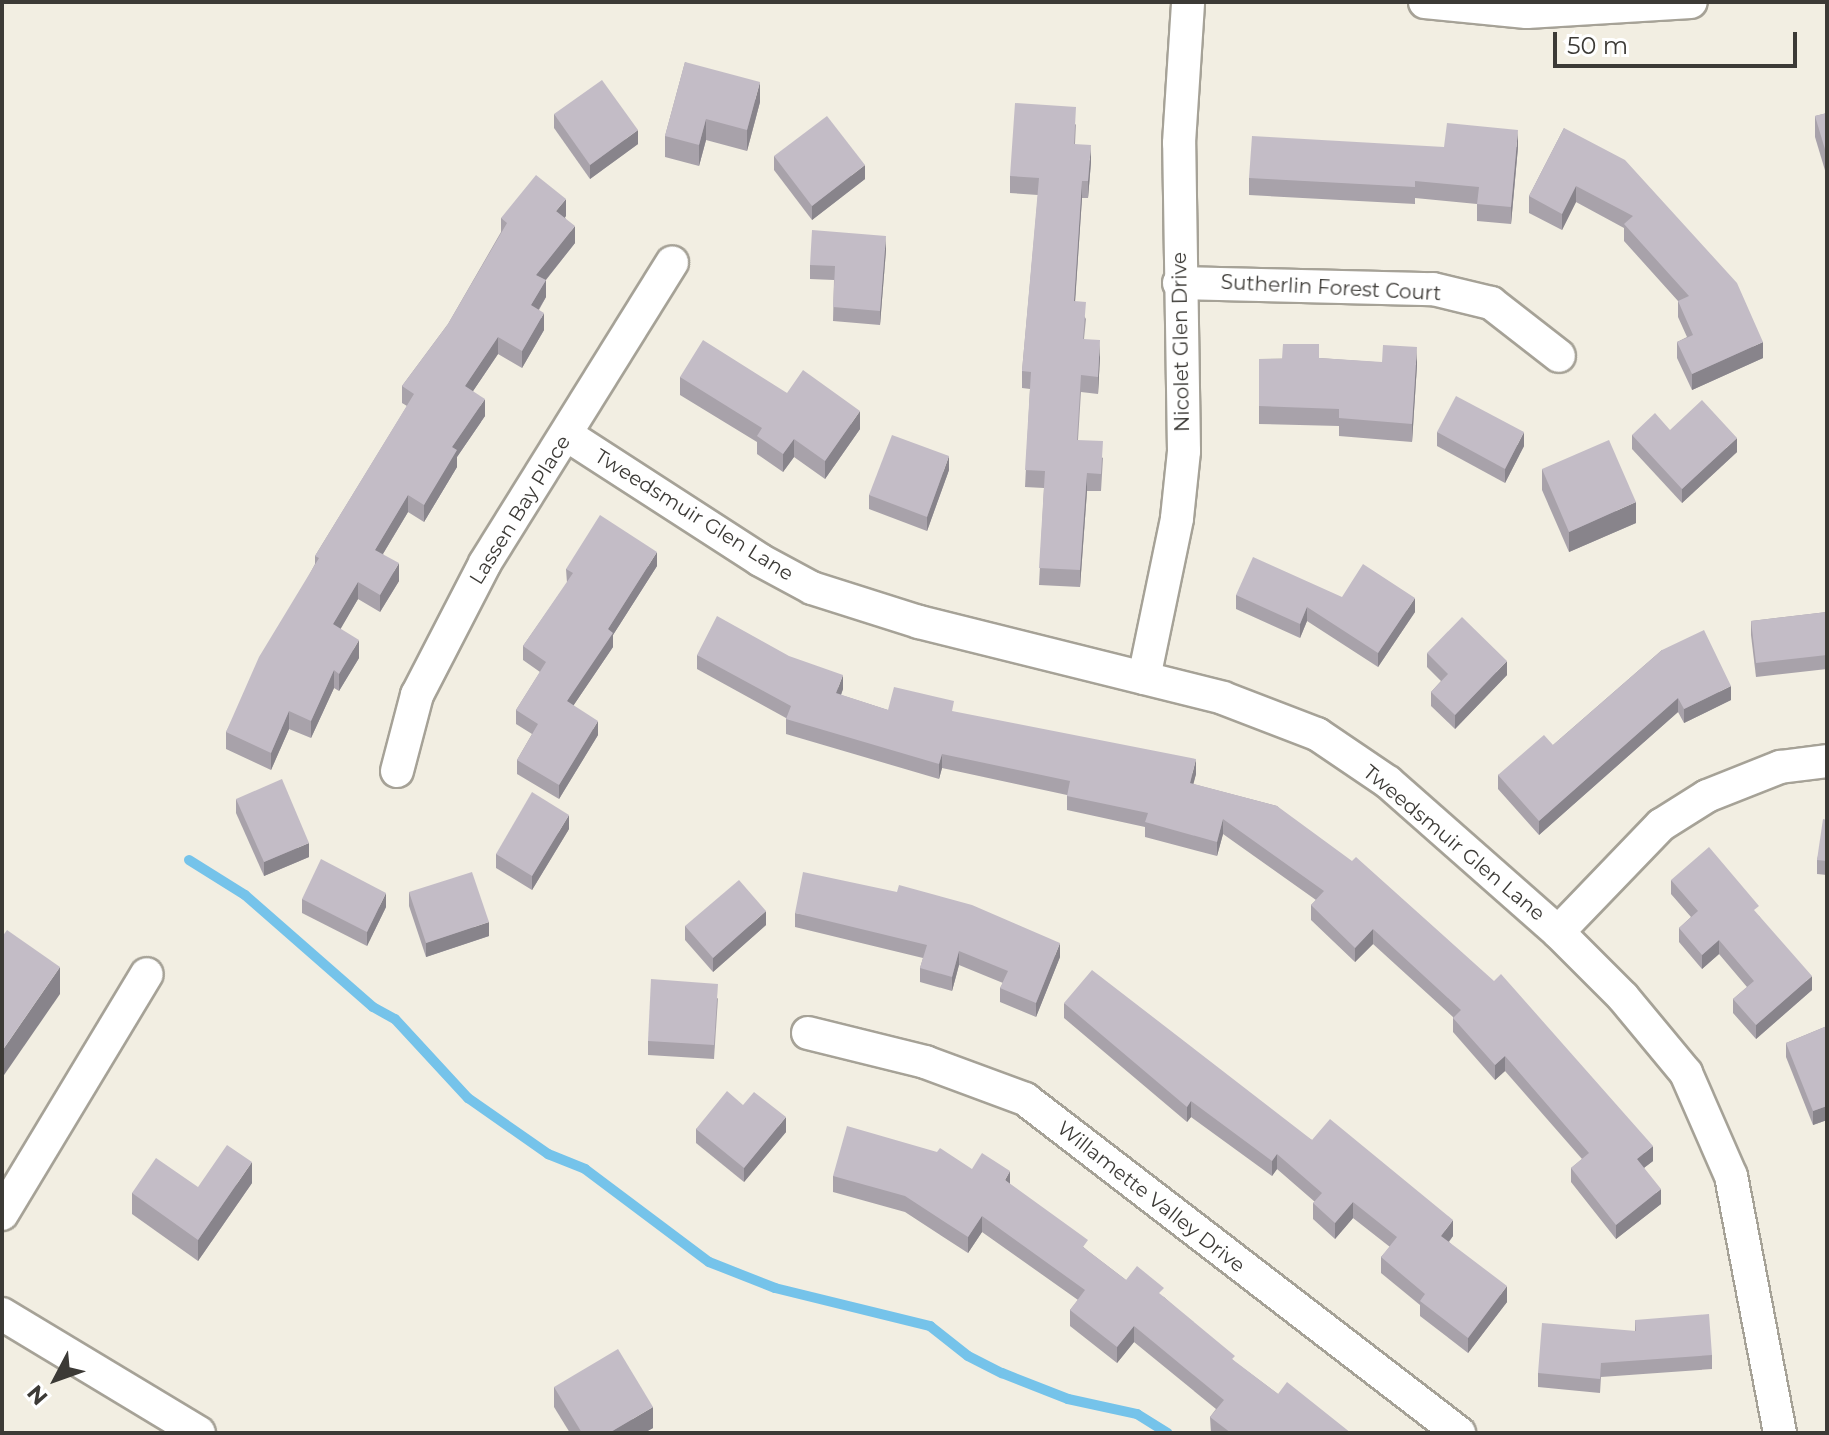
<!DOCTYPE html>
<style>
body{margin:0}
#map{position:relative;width:1829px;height:1435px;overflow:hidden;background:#f2eee2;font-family:Montserrat,sans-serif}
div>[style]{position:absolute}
.stream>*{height:10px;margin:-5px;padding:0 5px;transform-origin:5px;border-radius:5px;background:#75c3ea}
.roads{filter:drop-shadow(2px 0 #a6a297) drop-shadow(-2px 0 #a6a297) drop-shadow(0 2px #a6a297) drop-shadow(0 -2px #a6a297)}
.minor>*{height:32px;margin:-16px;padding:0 16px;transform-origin:16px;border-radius:16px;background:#fff}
.wall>*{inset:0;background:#a8a2aa}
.shaded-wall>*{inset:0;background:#88848b}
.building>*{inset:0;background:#c3bcc6}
span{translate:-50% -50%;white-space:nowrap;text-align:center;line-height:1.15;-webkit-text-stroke:7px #fff;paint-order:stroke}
.street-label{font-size:20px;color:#3c3a36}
.frame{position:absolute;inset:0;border:4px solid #3c3a36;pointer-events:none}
.north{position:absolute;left:16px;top:1339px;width:80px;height:80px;-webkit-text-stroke:6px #fff;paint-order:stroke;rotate:229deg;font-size:22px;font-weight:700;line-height:32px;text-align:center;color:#3c3a36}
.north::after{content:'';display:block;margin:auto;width:28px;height:36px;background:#3c3a36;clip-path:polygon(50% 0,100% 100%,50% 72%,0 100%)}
.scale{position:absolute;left:1553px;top:32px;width:244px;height:36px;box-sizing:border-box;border:4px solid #3c3a36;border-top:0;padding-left:10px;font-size:24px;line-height:28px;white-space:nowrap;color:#3c3a36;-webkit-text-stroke:6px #fff;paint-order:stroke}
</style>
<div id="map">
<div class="stream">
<i style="left:189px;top:860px;width:66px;rotate:32deg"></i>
<i style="left:245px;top:895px;width:170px;rotate:41.2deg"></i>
<i style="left:373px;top:1007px;width:25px;rotate:29deg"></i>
<i style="left:395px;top:1019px;width:108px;rotate:47.3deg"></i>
<i style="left:468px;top:1098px;width:98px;rotate:35deg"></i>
<i style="left:548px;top:1154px;width:40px;rotate:22deg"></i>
<i style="left:585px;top:1169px;width:155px;rotate:36.9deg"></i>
<i style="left:709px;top:1262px;width:71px;rotate:21.5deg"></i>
<i style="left:775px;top:1288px;width:160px;rotate:13.8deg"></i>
<i style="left:930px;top:1326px;width:48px;rotate:38.3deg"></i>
<i style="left:968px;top:1356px;width:38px;rotate:27deg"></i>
<i style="left:1002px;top:1373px;width:71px;rotate:21.5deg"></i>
<i style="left:1068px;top:1399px;width:71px;rotate:12.3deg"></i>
<i style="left:1137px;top:1414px;width:36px;rotate:32deg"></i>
</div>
<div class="roads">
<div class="minor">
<i style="left:1425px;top:2px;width:102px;rotate:5.6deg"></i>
<i style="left:1527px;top:12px;width:164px;rotate:-3.5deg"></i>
<i style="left:1179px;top:283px;width:254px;rotate:1.4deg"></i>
<i style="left:1433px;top:289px;width:60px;rotate:13.6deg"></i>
<i style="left:1491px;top:303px;width:86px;rotate:37.9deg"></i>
<i style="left:567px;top:435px;width:230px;rotate:32.9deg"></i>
<i style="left:760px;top:560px;width:59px;rotate:28.3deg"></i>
<i style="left:812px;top:588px;width:112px;rotate:17.6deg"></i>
<i style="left:919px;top:622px;width:313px;rotate:14deg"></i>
<i style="left:1223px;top:698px;width:101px;rotate:21deg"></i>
<i style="left:1317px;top:734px;width:86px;rotate:34.1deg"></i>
<i style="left:1388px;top:782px;width:227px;rotate:41.4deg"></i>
<i style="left:1558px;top:932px;width:92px;rotate:45deg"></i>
<i style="left:1623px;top:997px;width:99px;rotate:50.3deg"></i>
<i style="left:1686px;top:1073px;width:112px;rotate:66.4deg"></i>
<i style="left:1731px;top:1176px;width:262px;rotate:79.2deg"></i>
<i style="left:1144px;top:678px;width:163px;rotate:-78.3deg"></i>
<i style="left:1177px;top:518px;width:67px;rotate:-84deg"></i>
<i style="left:1184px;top:451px;width:308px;rotate:-90.9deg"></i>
<i style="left:1179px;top:143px;width:141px;rotate:-86.3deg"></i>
<i style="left:397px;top:771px;width:79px;rotate:-75.3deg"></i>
<i style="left:417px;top:695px;width:148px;rotate:-62.7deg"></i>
<i style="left:485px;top:563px;width:354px;rotate:-58.1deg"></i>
<i style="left:1558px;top:932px;width:149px;rotate:-46.1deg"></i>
<i style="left:1661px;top:825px;width:54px;rotate:-32.2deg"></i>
<i style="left:1707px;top:796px;width:79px;rotate:-21.7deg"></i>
<i style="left:1780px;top:767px;width:47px;rotate:-7.3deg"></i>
<i style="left:808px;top:1033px;width:121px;rotate:13.9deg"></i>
<i style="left:925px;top:1062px;width:107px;rotate:20.3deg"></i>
<i style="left:1025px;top:1099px;width:548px;rotate:37.58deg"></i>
<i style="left:2px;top:1214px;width:280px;rotate:-58.9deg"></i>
<i style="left:2px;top:1314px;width:230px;rotate:31.1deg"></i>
</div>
</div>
<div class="wall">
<i style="clip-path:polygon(685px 62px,760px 102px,747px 151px,706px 140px,699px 166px,665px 157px,665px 136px)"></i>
<i style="clip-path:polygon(1827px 113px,1827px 177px,1815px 137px,1815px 116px)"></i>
<i style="clip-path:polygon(554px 114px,638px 144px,590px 179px,554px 128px)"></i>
<i style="clip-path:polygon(1076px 124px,1075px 144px,1091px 162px,1088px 198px,1082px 198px,1075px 301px,1086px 319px,1084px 339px,1100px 357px,1098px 394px,1081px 392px,1078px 440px,1103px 458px,1101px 491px,1087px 491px,1080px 587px,1039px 585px,1044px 488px,1025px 487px,1030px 389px,1022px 388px,1022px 371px,1038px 195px,1010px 193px,1010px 176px)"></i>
<i style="clip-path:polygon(1564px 128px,1763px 358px,1692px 390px,1677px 358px,1677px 342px,1687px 337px,1678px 317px,1678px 301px,1624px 241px,1624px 228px,1576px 202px,1562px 230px,1529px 213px,1529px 196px)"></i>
<i style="clip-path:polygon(1444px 147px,1518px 147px,1511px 224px,1477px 221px,1477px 204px,1415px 198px,1415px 204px,1249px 195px,1249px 178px)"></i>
<i style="clip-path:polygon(774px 156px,865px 179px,812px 220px,774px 170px)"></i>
<i style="clip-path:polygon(566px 216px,565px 217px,575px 243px,546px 280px,546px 297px,539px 310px,544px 330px,522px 368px,498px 354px,473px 391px,485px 416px,457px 457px,457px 467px,424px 522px,408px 512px,383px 554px,399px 581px,380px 612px,358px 599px,340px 629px,359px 658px,339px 691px,334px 688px,311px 738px,289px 729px,271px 770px,226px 749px,226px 732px,315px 564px,315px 556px,407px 406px,402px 403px,402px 386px,448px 324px,501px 232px,501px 218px)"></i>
<i style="clip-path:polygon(886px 250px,880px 325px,833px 321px,834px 280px,810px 279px,810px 265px)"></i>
<i style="clip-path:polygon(1319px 358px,1417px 365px,1412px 442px,1339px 436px,1339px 426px,1259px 424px,1259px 359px)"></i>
<i style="clip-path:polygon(680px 377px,787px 393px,860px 429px,825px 479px,794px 457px,783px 472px,757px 454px,757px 442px,680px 395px)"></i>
<i style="clip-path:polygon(1670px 430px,1737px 452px,1682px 503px,1632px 449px,1632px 435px)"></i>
<i style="clip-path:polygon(1437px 432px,1524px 446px,1505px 483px,1437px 446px)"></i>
<i style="clip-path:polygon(1542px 469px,1636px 523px,1569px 552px,1542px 490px)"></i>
<i style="clip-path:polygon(949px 470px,927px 531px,869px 509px,869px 495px)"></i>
<i style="clip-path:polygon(657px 566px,613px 635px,613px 647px,573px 706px,598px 735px,559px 799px,517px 774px,517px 760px,532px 734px,516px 724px,516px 710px,540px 672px,523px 660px,523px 646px,567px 583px,566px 569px)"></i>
<i style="clip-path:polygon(1236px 595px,1342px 597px,1415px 612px,1378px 667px,1307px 621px,1300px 638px,1236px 609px)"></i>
<i style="clip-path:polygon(1827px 612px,1827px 669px,1756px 677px,1751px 635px,1751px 621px)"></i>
<i style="clip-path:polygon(1662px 650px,1731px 700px,1684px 723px,1678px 712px,1539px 835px,1498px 789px,1498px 775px,1553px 745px)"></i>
<i style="clip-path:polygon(1427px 653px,1507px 675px,1455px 729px,1431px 706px,1431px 692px,1441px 681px,1427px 667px)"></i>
<i style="clip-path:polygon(697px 655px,843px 689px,841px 695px,888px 710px,954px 712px,1196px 774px,1193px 784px,1277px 806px,1653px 1161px,1644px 1168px,1661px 1204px,1616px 1239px,1571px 1182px,1571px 1168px,1582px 1159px,1505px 1071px,1495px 1080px,1453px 1032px,1453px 1017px,1373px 944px,1355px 962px,1311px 920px,1311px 905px,1316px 900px,1223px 834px,1217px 856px,1145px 837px,1145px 827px,1067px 810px,1067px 795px,942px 768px,939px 779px,786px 734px,786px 718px,697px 669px)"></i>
<i style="clip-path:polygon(236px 799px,309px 857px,264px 876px,236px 813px)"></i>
<i style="clip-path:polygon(1827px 820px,1827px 875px,1817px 874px,1817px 860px)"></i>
<i style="clip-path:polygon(569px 829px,532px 890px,496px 868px,496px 854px)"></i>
<i style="clip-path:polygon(1671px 880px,1759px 916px,1812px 990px,1756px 1039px,1733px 1013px,1733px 999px,1747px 987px,1719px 954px,1702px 969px,1679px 942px,1679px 928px,1691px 917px,1671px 894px)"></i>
<i style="clip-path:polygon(409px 892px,489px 936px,426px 957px,409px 906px)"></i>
<i style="clip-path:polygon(302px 899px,386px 907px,367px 946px,302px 913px)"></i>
<i style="clip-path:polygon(795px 913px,1060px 957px,1036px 1017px,1000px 1002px,1000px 988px,1003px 983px,959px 965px,952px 991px,920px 982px,920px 968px,923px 958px,795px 927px)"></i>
<i style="clip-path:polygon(766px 925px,713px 972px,685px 940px,685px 926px)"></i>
<i style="clip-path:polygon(718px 998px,714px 1059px,648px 1055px,648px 1041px)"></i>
<i style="clip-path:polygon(1064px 1003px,1312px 1140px,1453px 1236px,1449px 1242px,1507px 1302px,1468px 1353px,1420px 1316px,1420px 1305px,1381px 1273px,1381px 1257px,1390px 1247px,1353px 1218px,1335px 1239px,1313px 1219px,1313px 1203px,1315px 1202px,1277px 1169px,1272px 1176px,1191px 1117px,1187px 1122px,1064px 1018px)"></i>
<i style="clip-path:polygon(1827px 1026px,1827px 1120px,1813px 1125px,1786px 1057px,1786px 1043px)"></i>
<i style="clip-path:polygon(743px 1105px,786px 1132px,744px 1182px,696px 1143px,696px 1129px)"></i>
<i style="clip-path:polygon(972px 1169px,1010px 1184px,1088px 1251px,1126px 1280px,1164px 1297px,1235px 1362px,1278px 1394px,1351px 1433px,1211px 1433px,1210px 1417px,1216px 1409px,1134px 1342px,1117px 1363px,1070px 1326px,1070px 1310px,1078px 1300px,982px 1232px,968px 1253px,905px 1212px,833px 1192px,833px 1176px)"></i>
<i style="clip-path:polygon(252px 1183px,198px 1261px,132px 1214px,132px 1193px)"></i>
<i style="clip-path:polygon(1635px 1320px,1712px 1355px,1712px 1369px,1601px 1377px,1600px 1393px,1538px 1387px,1538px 1373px,1635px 1331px)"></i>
<i style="clip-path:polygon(554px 1387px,653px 1428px,644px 1433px,570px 1433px,554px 1407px)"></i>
</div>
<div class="shaded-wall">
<i style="clip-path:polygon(760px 82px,760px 102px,747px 151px,747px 130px)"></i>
<i style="clip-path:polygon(706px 119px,706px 140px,699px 166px,699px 145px)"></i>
<i style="clip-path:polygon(638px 130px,638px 144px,590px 179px,590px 165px)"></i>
<i style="clip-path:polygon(1518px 130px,1518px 147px,1511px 224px,1511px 207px)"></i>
<i style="clip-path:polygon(1091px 145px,1091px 162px,1088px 198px,1088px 181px)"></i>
<i style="clip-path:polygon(865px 165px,865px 179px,812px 220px,812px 206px)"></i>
<i style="clip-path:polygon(1082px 181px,1082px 198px,1074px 318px,1074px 301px)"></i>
<i style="clip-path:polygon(1576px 186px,1576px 202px,1562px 230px,1562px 214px)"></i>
<i style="clip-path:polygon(566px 199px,566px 216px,556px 228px,556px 211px)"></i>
<i style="clip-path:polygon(575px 226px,575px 243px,536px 292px,536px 275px)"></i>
<i style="clip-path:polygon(886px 236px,886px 250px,880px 325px,880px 311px)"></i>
<i style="clip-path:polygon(546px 280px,546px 297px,531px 322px,531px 305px)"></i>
<i style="clip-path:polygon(544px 313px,544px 330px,522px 368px,522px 351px)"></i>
<i style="clip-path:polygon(498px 337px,498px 354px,465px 403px,465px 386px)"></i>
<i style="clip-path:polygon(1100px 340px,1100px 357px,1098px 394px,1098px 377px)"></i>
<i style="clip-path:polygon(1763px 342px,1763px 358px,1692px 390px,1692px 374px)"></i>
<i style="clip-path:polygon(1417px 347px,1417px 365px,1412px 442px,1412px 424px)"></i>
<i style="clip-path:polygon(485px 399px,485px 416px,457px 457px,457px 467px,424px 522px,424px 505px,452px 447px)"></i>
<i style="clip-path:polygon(860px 411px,860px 429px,825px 479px,825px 461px)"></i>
<i style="clip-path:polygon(1524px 432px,1524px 446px,1505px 483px,1505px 469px)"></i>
<i style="clip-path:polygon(1737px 438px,1737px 452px,1682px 503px,1682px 489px)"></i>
<i style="clip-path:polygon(794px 439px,794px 457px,783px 472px,783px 454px)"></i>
<i style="clip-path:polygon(949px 456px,949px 470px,927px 531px,927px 517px)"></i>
<i style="clip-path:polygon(1087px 473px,1087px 491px,1080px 587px,1080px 570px)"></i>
<i style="clip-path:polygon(408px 495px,408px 512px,375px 567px,375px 550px)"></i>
<i style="clip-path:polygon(1636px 502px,1636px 523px,1569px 552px,1569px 532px)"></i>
<i style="clip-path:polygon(657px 552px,657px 566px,613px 635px,613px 647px,567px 715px,567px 701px,608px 629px)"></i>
<i style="clip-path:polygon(399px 563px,399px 581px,380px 612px,380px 595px)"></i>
<i style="clip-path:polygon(358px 582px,358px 599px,333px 642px,333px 624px)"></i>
<i style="clip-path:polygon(1415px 598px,1415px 612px,1378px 667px,1378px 653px)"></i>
<i style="clip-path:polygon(1307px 607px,1307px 621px,1300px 638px,1300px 624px)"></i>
<i style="clip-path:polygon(359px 640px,359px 658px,339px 691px,339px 674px)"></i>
<i style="clip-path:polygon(1507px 661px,1507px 675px,1455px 729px,1455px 715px)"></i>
<i style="clip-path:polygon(334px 670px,334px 688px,311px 738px,311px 721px)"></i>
<i style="clip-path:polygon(843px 675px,843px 689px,836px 708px,836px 693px)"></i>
<i style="clip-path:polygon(1731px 686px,1731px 700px,1684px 723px,1684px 709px)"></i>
<i style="clip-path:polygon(1678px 698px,1678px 712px,1539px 835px,1539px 821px)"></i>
<i style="clip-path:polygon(289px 711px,289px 729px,271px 770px,271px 753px)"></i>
<i style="clip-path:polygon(598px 721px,598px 735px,559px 799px,559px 785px)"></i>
<i style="clip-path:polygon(942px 754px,942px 768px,939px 779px,939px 764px)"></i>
<i style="clip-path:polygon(1196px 759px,1196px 774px,1190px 797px,1190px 783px)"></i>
<i style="clip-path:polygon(569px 815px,569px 829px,532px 890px,532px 876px)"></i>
<i style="clip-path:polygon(1223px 819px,1223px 834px,1217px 856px,1217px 842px)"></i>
<i style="clip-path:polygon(309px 843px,309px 857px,264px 876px,264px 862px)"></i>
<i style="clip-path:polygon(386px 893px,386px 907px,367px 946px,367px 932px)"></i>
<i style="clip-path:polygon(766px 911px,766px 925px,713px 972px,713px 958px)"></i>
<i style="clip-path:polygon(489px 922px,489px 936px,426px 957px,426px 943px)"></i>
<i style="clip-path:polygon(1373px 929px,1373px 944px,1355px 962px,1355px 948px)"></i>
<i style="clip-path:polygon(1719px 940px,1719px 954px,1702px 969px,1702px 955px)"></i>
<i style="clip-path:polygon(1060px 943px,1060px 957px,1036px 1017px,1036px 1003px)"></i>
<i style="clip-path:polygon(959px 951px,959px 965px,952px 991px,952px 977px)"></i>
<i style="clip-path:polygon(60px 967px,60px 994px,2px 1078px,2px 1051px)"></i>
<i style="clip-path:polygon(1812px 976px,1812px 990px,1756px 1039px,1756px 1025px)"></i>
<i style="clip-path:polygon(1505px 1056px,1505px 1071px,1495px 1080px,1495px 1065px)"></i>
<i style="clip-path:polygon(1191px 1101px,1191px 1117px,1187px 1122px,1187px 1107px)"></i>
<i style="clip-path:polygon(1827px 1106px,1827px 1120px,1813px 1125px,1813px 1111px)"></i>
<i style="clip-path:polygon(786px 1117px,786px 1132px,744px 1182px,744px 1168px)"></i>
<i style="clip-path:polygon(1653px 1146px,1653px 1161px,1637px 1173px,1637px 1159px)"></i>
<i style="clip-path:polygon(1277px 1154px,1277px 1169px,1272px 1176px,1272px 1161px)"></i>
<i style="clip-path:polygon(252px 1162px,252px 1183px,198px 1261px,198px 1240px)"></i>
<i style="clip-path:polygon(1010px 1171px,1010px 1187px,1005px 1180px)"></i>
<i style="clip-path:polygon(1661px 1189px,1661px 1204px,1616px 1239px,1616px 1225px)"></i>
<i style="clip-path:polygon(1353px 1202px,1353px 1218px,1335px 1239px,1335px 1223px)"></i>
<i style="clip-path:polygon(982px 1216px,982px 1232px,968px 1253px,968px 1237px)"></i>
<i style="clip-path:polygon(1453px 1220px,1453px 1236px,1441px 1251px,1441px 1236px)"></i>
<i style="clip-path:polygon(1507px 1286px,1507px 1302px,1468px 1353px,1468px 1338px)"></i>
<i style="clip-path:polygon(1134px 1326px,1134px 1342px,1117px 1363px,1117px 1347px)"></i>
<i style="clip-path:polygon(653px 1407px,653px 1428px,644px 1433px,609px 1433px)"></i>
</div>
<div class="building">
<i style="clip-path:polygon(685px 62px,760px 82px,747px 130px,706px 119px,699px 145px,665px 136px)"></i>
<i style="clip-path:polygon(602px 80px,638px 130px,590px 165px,554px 114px)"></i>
<i style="clip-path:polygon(1015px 103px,1076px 107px,1074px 144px,1091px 145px,1088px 181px,1082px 181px,1074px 301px,1086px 302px,1083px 339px,1100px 340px,1098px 377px,1081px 375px,1077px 440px,1103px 441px,1101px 474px,1087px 473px,1080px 570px,1039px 568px,1045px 471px,1025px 470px,1031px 372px,1022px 371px,1039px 178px,1010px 176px)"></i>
<i style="clip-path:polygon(1827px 113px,1827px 156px,1815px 116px)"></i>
<i style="clip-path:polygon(827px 116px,865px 165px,812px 206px,774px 156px)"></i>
<i style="clip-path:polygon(1447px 123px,1518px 130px,1511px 207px,1477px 204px,1479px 187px,1415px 181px,1415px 187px,1249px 178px,1252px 136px,1444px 147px)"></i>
<i style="clip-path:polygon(1564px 128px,1625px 160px,1737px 283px,1763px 342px,1692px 374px,1677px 342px,1693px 335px,1678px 301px,1689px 296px,1624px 224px,1633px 216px,1576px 186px,1562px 214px,1529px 196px)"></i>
<i style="clip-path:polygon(536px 175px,566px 199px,556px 211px,575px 226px,536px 275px,546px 280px,531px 305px,544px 313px,522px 351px,498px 337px,465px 386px,485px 399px,452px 447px,457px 450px,424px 505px,408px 495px,375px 550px,399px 563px,380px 595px,358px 582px,333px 624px,359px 640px,339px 674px,334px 670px,311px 721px,289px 711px,271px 753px,226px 732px,259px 657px,319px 558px,315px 556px,414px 394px,402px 386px,448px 324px,507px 223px,501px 218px)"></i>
<i style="clip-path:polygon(812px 230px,886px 236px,880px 311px,833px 307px,835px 266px,810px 265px)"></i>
<i style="clip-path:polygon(703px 340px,787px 393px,803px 370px,860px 411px,825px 461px,794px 439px,783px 454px,757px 436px,762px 428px,680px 377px)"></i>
<i style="clip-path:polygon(1283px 344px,1319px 344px,1319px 358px,1382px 362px,1383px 345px,1417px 347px,1412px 424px,1339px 418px,1339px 409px,1259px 406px,1259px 359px,1282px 359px)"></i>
<i style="clip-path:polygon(1456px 396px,1524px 432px,1505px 469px,1437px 432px)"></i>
<i style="clip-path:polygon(1702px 400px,1737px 438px,1682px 489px,1632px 435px,1655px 413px,1670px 430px)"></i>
<i style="clip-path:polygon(892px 435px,949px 456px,927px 517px,869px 495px)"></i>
<i style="clip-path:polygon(1609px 440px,1636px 502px,1569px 532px,1542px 469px)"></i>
<i style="clip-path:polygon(600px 515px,657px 552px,608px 629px,613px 633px,567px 701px,598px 721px,559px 785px,517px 760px,538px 724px,516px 710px,546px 662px,523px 646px,573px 573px,566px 569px)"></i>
<i style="clip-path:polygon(1253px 557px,1342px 597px,1363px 564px,1415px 598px,1378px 653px,1307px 607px,1300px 624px,1236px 595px)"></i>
<i style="clip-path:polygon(1827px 612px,1827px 655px,1756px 663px,1751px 621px)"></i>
<i style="clip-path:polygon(717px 616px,789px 656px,843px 675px,836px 693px,888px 710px,894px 687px,954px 701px,952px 711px,1196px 759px,1190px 783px,1277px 806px,1352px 861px,1356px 857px,1494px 981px,1501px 974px,1653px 1146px,1637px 1159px,1661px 1189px,1616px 1225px,1571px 1168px,1589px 1153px,1505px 1056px,1495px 1065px,1453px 1018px,1461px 1010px,1373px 929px,1355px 948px,1311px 905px,1324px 891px,1223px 819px,1217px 842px,1145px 822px,1148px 813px,1067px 796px,1070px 781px,942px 754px,939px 764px,786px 719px,791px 706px,697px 655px)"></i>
<i style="clip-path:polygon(1462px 617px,1507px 661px,1455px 715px,1431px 692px,1448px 674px,1427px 653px)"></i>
<i style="clip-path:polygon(1704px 630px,1731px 686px,1684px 709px,1678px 698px,1539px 821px,1498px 775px,1544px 735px,1553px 745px,1662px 650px)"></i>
<i style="clip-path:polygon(282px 779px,309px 843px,264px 862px,236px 799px)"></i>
<i style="clip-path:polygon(532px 792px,569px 815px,532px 876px,496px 854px)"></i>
<i style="clip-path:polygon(1823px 819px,1827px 820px,1827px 861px,1817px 860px)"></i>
<i style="clip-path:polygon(1709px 847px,1759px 906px,1754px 910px,1812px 976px,1756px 1025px,1733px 999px,1754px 981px,1719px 940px,1702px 955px,1679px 928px,1698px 911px,1671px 880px)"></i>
<i style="clip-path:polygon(321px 859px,386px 893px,367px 932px,302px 899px)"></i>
<i style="clip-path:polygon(472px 872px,489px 922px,426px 943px,409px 892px)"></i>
<i style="clip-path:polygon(803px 872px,897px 892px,899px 885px,972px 905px,1060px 943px,1036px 1003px,1000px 988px,1008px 971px,959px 951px,952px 977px,920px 968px,927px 945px,795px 913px)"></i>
<i style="clip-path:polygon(739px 880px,766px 911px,713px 958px,685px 926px)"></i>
<i style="clip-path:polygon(7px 930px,60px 967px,2px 1051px,2px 937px)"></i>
<i style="clip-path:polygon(1092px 970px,1312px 1140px,1330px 1119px,1453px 1220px,1441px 1236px,1507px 1286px,1468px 1338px,1420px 1301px,1425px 1294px,1381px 1257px,1397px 1237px,1353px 1202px,1335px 1223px,1313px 1203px,1322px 1193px,1277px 1154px,1272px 1161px,1191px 1101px,1187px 1107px,1064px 1003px)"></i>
<i style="clip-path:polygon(651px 979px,718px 984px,714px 1045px,648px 1041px)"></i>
<i style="clip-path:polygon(1827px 1026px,1827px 1106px,1813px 1111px,1786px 1043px)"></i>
<i style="clip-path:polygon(727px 1091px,743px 1105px,754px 1092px,786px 1117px,744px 1168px,696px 1129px)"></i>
<i style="clip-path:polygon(847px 1126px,937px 1152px,940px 1148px,972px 1169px,982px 1153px,1010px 1171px,1005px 1180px,1088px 1240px,1083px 1247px,1126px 1280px,1137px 1266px,1164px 1288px,1159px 1293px,1235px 1356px,1232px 1359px,1278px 1394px,1287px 1382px,1351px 1433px,1231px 1433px,1210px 1417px,1224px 1400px,1134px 1326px,1117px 1347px,1070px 1310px,1085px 1290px,982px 1216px,968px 1237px,905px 1196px,833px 1176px)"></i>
<i style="clip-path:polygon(227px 1145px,252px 1162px,198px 1240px,132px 1193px,156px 1158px,198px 1187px)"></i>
<i style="clip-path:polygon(1709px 1314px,1712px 1355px,1601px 1363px,1600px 1379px,1538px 1373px,1542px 1323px,1636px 1331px,1635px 1320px)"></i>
<i style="clip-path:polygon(618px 1349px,653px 1407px,609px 1433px,582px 1433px,554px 1387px)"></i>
</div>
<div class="street-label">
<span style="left:1331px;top:288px;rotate:3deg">Sutherlin Forest Court</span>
<span style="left:1181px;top:342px;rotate:-91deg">Nicolet Glen Drive</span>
<span style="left:520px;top:510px;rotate:-58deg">Lassen Bay Place</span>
<span style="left:694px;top:515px;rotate:32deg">Tweedsmuir Glen Lane</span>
<span style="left:1454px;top:843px;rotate:40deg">Tweedsmuir Glen Lane</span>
<span style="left:1151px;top:1197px;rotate:38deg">Willamette Valley Drive</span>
</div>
<div class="frame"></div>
<div class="north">N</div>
<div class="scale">50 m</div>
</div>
